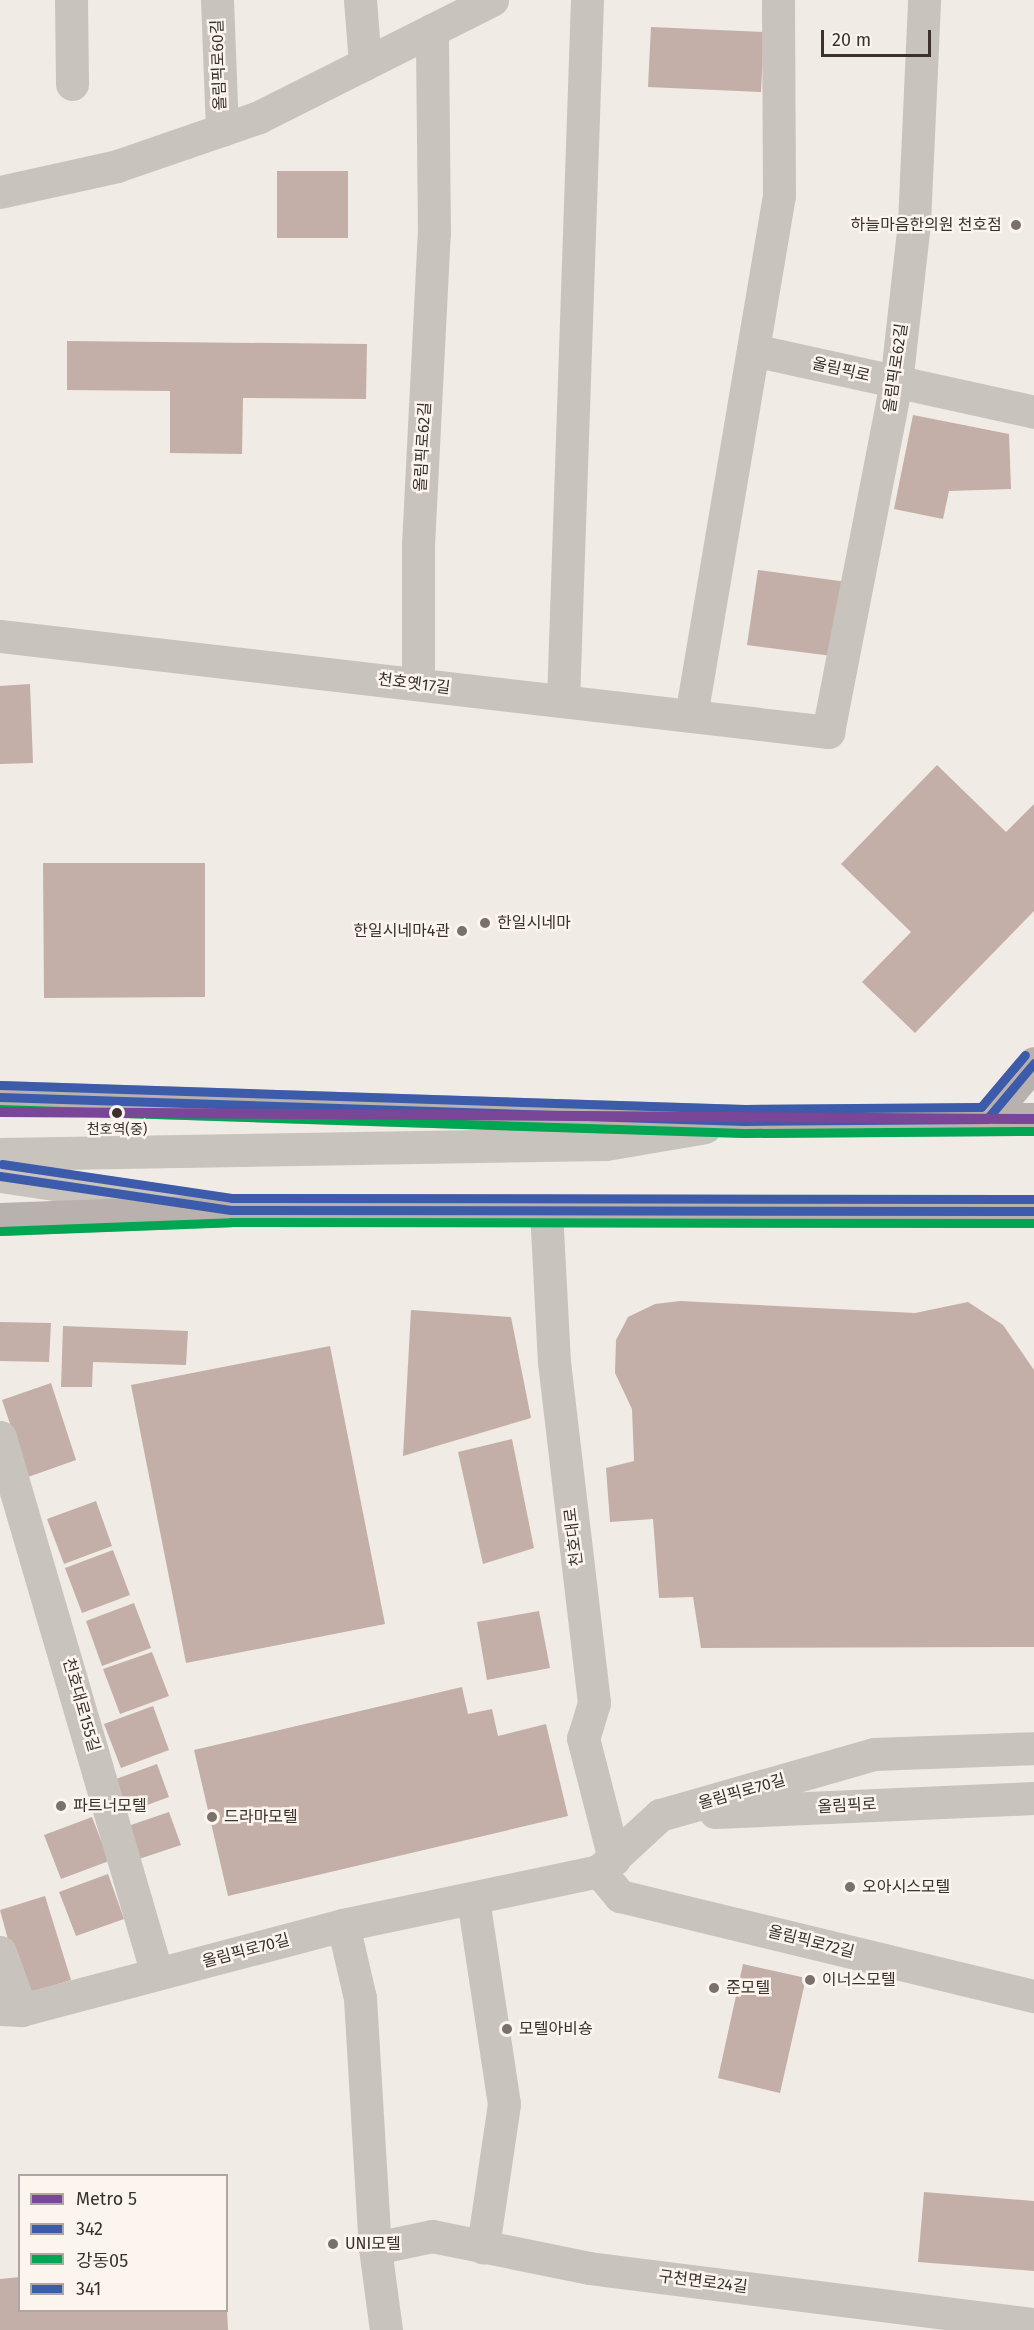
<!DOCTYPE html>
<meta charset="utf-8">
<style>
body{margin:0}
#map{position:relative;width:1034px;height:2330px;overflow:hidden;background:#f0ebe5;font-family:"Fira Sans","Noto Sans KR",sans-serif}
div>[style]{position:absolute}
.building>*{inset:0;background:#c3afa7}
.minor>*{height:33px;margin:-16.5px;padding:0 16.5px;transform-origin:16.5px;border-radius:16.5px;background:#c9c3be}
.major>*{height:33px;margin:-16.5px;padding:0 16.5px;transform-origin:16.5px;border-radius:16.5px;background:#b8b1ad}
.bus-1>*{height:9px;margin:-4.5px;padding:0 4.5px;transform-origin:4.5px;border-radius:4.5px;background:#3d5bab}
.bus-2>*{height:9px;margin:-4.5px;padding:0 4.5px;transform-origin:4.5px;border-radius:4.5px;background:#00a651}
.bus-3>*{height:9px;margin:-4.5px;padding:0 4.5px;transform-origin:4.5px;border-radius:4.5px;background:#3d5bab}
.metro-1>*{height:10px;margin:-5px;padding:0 5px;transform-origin:5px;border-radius:5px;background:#794698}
.dots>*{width:16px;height:16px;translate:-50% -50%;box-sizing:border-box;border:3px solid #fbf5ee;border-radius:50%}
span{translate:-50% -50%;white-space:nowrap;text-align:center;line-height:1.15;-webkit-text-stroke:5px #fbf5ee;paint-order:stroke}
.bus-label{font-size:14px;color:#3b302b}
.street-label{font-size:16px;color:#3b302b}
.poi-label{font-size:16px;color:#3b302b}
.right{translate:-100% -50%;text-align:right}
.left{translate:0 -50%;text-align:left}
.legend{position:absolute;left:18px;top:2174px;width:210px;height:138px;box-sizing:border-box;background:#fbf5ee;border:2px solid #aea6a0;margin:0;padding:8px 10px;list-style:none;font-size:18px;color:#3b302b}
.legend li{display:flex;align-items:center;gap:12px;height:30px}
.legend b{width:30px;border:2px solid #aea6a0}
.scale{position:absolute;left:821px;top:30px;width:110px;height:27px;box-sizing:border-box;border:3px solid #3b302b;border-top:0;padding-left:8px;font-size:18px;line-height:21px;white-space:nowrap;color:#3b302b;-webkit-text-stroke:4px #fbf5ee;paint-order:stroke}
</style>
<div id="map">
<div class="building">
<i style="clip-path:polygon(651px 27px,764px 32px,761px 92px,648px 87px)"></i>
<i style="clip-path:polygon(277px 171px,348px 171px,348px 238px,277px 238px)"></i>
<i style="clip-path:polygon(67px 341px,367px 344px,366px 399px,243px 398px,242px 454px,170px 453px,170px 391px,67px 390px)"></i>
<i style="clip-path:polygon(913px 415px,1009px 434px,1011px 489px,949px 491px,943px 519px,894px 509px)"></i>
<i style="clip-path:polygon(758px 570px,847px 582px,832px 656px,747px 645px)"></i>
<i style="clip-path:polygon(30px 684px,33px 763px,0 764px,0 686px)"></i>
<i style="clip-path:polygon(937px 765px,1006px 832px,1034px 804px,1034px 911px,915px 1033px,862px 982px,911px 932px,841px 864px)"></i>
<i style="clip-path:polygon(43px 863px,205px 863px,205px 997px,44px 998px)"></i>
<i style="clip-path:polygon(680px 1301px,915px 1313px,968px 1302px,1003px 1325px,1034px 1370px,1034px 1647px,701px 1648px,693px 1597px,659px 1598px,653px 1519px,610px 1522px,606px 1468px,634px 1461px,632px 1409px,615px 1373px,616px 1340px,628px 1317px,655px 1304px)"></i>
<i style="clip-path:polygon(411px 1310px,511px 1317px,531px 1418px,403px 1456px)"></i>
<i style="clip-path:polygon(0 1322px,51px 1323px,49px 1362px,0 1361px)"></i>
<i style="clip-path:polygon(63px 1326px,188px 1331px,186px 1365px,93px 1362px,92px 1387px,61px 1387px)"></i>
<i style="clip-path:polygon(330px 1346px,385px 1624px,186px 1663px,131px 1385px)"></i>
<i style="clip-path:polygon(51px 1383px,76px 1460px,28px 1477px,2px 1400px)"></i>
<i style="clip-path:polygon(512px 1439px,534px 1548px,483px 1564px,458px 1452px)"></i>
<i style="clip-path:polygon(96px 1501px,112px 1546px,64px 1564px,47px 1519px)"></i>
<i style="clip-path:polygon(113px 1550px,130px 1595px,82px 1613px,65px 1568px)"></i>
<i style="clip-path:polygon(134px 1603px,151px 1648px,102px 1666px,86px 1621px)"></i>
<i style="clip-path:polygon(539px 1611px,550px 1668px,487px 1680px,477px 1622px)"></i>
<i style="clip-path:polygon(152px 1652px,169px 1696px,120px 1714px,103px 1669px)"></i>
<i style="clip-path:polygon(462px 1687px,468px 1714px,492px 1709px,498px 1736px,546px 1724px,568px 1816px,228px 1896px,194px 1750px)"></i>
<i style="clip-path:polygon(153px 1706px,169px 1750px,121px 1768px,104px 1724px)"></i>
<i style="clip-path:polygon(157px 1764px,169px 1797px,128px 1812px,116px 1779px)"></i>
<i style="clip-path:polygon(169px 1812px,181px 1845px,139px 1859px,128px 1826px)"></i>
<i style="clip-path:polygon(92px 1817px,109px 1861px,61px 1879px,44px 1835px)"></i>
<i style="clip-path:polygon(108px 1874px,124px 1919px,76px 1936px,59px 1892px)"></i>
<i style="clip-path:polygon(45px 1896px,71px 1980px,23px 1995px,0 1910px)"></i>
<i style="clip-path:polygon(743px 1964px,806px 1978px,780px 2093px,718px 2078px)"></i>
<i style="clip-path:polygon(924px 2192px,1034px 2201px,1034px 2271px,918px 2262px)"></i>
<i style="clip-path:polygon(20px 2277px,20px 2310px,227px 2310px,228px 2330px,0 2330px,0 2279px)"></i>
</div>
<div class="minor">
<i style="left:71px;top:0;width:84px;rotate:89.3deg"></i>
<i style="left:217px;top:0;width:130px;rotate:87.8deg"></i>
<i style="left:360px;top:0;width:64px;rotate:85.5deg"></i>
<i style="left:0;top:192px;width:120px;rotate:-12.5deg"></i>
<i style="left:117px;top:166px;width:150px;rotate:-19deg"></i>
<i style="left:259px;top:117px;width:261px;rotate:-26.7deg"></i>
<i style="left:753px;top:350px;width:288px;rotate:12.4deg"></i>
<i style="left:0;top:636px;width:834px;rotate:6.61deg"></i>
<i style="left:828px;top:732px;width:356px;rotate:-79deg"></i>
<i style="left:896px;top:383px;width:161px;rotate:-83.6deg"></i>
<i style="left:914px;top:223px;width:223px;rotate:-87.4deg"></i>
<i style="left:418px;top:684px;width:139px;rotate:-90deg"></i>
<i style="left:418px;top:545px;width:311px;rotate:-87.1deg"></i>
<i style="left:434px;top:234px;width:204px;rotate:-90.6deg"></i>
<i style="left:563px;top:701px;width:701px;rotate:-88.04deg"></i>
<i style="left:691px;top:716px;width:528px;rotate:-80.41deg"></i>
<i style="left:779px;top:195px;width:195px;rotate:-90.3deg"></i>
<i style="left:0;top:1154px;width:606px;rotate:-0.95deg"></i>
<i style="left:606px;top:1144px;width:100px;rotate:-9.7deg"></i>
<i style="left:0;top:1176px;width:190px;rotate:8.5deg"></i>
<i style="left:546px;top:1210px;width:152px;rotate:87deg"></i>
<i style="left:554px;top:1362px;width:343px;rotate:83.3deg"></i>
<i style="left:594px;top:1703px;width:37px;rotate:107deg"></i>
<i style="left:583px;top:1738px;width:125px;rotate:75.6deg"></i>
<i style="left:0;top:1437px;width:559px;rotate:73.7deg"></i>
<i style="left:715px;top:1812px;width:319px;rotate:-2.5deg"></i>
<i style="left:599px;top:1871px;width:33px;rotate:50deg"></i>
<i style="left:620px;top:1896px;width:426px;rotate:13.6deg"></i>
<i style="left:473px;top:1899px;width:207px;rotate:81.4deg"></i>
<i style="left:504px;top:2104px;width:145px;rotate:98.4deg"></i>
<i style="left:343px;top:1925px;width:75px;rotate:76.9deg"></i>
<i style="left:360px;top:1998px;width:250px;rotate:86.6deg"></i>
<i style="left:375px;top:2248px;width:83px;rotate:82.4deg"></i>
<i style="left:0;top:1952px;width:62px;rotate:70.1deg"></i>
<i style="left:0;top:2009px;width:21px;rotate:3deg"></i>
<i style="left:21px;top:2010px;width:333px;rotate:-14.8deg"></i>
<i style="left:343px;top:1925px;width:262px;rotate:-11.9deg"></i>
<i style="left:599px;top:1871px;width:83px;rotate:-42.6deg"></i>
<i style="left:660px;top:1815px;width:223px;rotate:-15.9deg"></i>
<i style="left:874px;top:1754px;width:160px;rotate:-2.1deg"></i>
<i style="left:375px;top:2248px;width:58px;rotate:-11.9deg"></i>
<i style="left:432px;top:2236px;width:160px;rotate:11.5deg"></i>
<i style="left:589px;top:2268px;width:449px;rotate:7.2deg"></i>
</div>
<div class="major">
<i style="left:0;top:1097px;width:745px;rotate:1.85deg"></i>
<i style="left:745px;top:1121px;width:289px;rotate:-0.4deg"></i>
<i style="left:987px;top:1119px;width:73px;rotate:-50deg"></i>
<i style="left:0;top:1219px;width:231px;rotate:-2.2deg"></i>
<i style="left:231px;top:1210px;width:803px;rotate:0.07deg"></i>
</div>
<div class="bus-1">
<i style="left:0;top:1097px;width:745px;rotate:1.85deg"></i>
<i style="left:745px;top:1121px;width:242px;rotate:-0.5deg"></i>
<i style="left:987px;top:1119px;width:73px;rotate:-50deg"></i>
<i style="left:0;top:1176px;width:233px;rotate:8.4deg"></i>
<i style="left:231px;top:1210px;width:803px;rotate:0.07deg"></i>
</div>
<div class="bus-2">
<i style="left:0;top:1109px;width:745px;rotate:1.85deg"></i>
<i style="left:745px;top:1133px;width:289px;rotate:-0.4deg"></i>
<i style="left:0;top:1231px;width:231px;rotate:-2.2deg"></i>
<i style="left:231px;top:1222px;width:803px;rotate:0.07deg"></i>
</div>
<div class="bus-3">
<i style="left:0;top:1085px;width:745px;rotate:1.85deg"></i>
<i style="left:745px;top:1109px;width:236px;rotate:-0.5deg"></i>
<i style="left:981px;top:1107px;width:68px;rotate:-49.8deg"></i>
<i style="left:2px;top:1164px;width:232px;rotate:8.4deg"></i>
<i style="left:232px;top:1198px;width:802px;rotate:0.07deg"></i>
</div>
<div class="metro-1">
<i style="left:0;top:1112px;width:1034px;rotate:0.39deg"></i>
</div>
<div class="dots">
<i style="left:1016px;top:225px;background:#7a716c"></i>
<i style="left:485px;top:923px;background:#7a716c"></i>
<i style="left:462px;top:931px;background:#7a716c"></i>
<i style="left:117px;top:1113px;background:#3b302b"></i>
<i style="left:61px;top:1806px;background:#7a716c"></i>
<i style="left:212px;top:1817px;background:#7a716c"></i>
<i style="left:850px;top:1887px;background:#7a716c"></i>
<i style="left:810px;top:1980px;background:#7a716c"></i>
<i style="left:714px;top:1988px;background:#7a716c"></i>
<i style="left:507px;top:2029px;background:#7a716c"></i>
<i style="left:333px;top:2244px;background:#7a716c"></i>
</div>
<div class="bus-label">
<span style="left:117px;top:1130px">천호역(중)</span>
</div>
<div class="street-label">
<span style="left:219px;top:65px;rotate:-92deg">올림픽로60길</span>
<span style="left:896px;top:368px;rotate:-82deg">올림픽로62길</span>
<span style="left:841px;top:370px;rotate:13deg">올림픽로</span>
<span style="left:423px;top:447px;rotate:-87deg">올림픽로62길</span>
<span style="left:414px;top:684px;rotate:7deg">천호옛17길</span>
<span style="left:574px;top:1537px;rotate:-97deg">천호대로</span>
<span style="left:81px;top:1705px;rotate:74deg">천호대로155길</span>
<span style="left:742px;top:1792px;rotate:-16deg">올림픽로70길</span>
<span style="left:847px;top:1806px;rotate:-3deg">올림픽로</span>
<span style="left:811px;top:1942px;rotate:14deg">올림픽로72길</span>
<span style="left:246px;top:1951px;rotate:-15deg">올림픽로70길</span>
<span style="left:703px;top:2282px;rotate:7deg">구천면로24길</span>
</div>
<div class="poi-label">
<span class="right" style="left:1002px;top:225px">하늘마음한의원 천호점</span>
<span class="left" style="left:497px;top:923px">한일시네마</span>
<span class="right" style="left:450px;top:931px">한일시네마4관</span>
<span class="left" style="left:73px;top:1806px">파트너모텔</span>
<span class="left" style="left:224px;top:1817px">드라마모텔</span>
<span class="left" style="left:862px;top:1887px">오아시스모텔</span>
<span class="left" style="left:822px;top:1980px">이너스모텔</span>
<span class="left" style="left:726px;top:1988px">준모텔</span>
<span class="left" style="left:519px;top:2029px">모텔아비숑</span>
<span class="left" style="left:345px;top:2244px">UNI모텔</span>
</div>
<ul class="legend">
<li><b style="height:8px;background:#794698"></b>Metro 5</li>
<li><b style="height:8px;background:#3d5bab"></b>342</li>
<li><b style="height:8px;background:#00a651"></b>강동05</li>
<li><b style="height:8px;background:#3d5bab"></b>341</li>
</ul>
<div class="scale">20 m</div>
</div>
